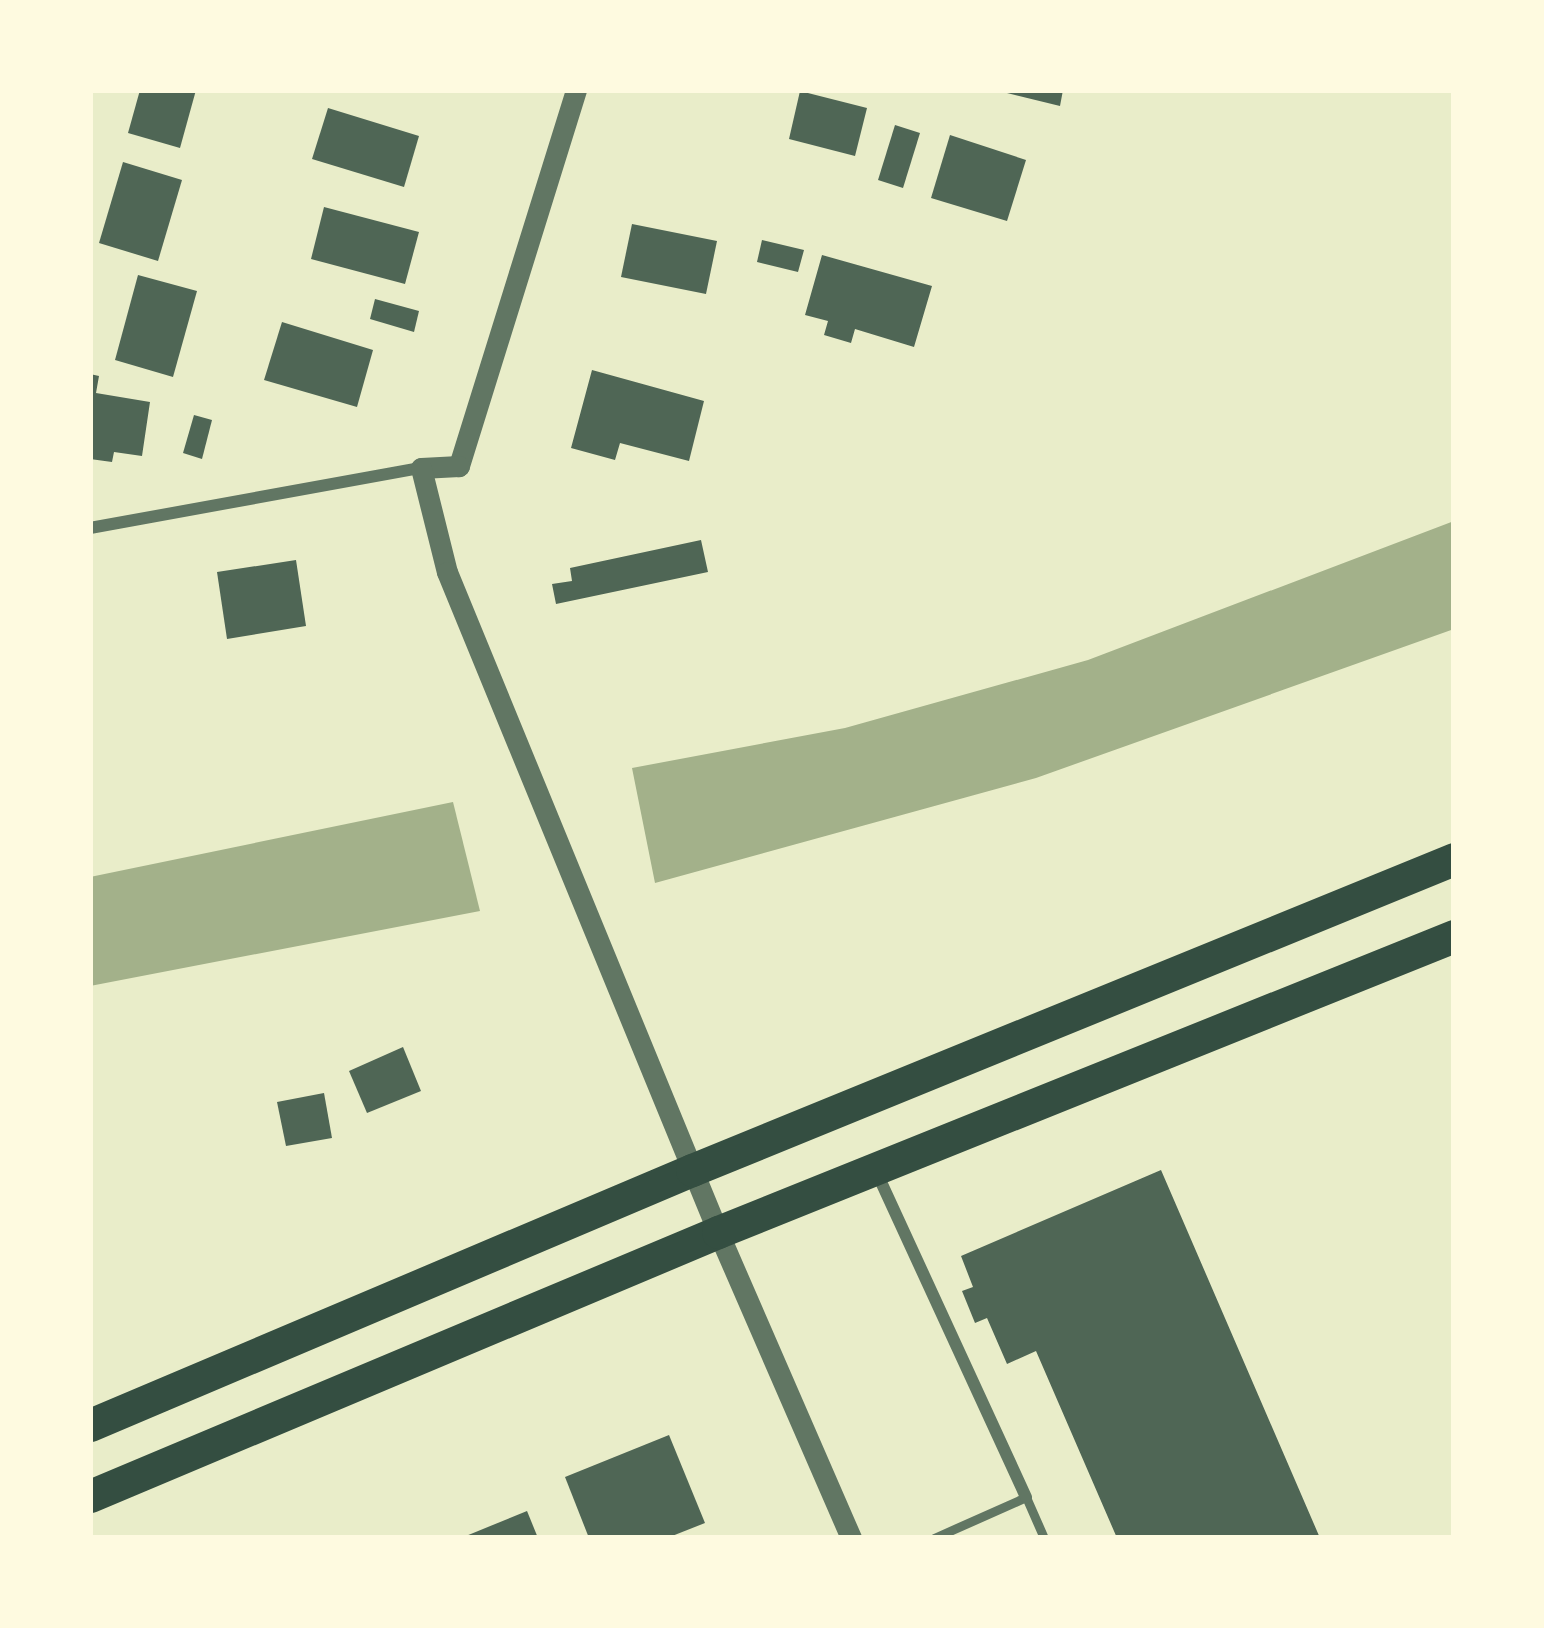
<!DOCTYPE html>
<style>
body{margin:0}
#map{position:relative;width:1544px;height:1628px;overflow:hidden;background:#e9edc9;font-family:"Titillium Web",sans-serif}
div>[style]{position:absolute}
.water>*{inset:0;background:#a3b18a}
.building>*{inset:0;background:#4f6655}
.service>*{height:9px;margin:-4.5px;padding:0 4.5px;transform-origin:4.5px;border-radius:4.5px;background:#617663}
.minor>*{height:12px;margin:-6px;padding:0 6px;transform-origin:6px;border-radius:6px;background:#617663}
.tertiary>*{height:21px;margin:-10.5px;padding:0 10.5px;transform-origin:10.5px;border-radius:10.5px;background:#617663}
.trunk>*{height:33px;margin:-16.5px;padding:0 16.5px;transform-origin:16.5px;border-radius:16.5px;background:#344e41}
span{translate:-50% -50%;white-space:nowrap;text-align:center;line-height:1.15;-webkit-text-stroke:12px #fefae0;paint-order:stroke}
.frame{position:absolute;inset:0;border:93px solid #fefae0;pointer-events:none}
</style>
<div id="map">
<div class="water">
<i style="clip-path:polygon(1454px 521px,1454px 629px,1036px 778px,655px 883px,632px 768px,845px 728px,1088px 660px)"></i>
<i style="clip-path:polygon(453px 802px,480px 911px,90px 986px,90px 877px)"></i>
</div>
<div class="building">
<i style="clip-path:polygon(140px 90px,196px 90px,180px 148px,128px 133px)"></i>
<i style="clip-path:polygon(995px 90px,1063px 90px,1060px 106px)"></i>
<i style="clip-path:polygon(800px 91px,867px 108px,855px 156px,789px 139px)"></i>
<i style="clip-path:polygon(328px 108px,419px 136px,404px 187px,312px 159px)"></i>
<i style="clip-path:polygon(895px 125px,920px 133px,903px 188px,878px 180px)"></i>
<i style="clip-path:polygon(950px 135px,1026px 160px,1007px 221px,931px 198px)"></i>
<i style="clip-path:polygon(123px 162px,182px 180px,158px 261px,99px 243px)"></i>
<i style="clip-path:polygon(324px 207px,419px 232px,405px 284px,311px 259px)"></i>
<i style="clip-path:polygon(632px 224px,717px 241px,706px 294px,621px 277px)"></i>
<i style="clip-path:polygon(762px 240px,804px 250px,798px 272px,757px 262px)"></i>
<i style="clip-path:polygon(822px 255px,932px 286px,914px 347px,855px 329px,851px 343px,824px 335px,828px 321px,805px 315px)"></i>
<i style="clip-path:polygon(138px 275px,197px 291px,173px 377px,115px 360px)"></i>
<i style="clip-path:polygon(375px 299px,419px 311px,414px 332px,370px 319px)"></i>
<i style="clip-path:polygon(282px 322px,373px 350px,357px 407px,264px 380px)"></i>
<i style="clip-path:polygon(592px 370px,704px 401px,689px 461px,620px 443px,615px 460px,571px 448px)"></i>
<i style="clip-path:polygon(90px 374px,99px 376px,96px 393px,150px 402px,142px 456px,114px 452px,112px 462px,90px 459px)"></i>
<i style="clip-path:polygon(194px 415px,212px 420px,202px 459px,183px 453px)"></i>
<i style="clip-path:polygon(701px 540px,708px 572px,556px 604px,552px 584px,572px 581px,570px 568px)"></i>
<i style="clip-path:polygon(296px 560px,306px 626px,227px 639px,217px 572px)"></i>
<i style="clip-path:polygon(403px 1047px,421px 1091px,367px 1113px,349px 1071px)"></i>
<i style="clip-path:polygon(324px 1093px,332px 1138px,286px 1146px,277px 1102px)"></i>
<i style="clip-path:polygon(1161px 1170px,1320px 1538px,1117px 1538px,1036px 1351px,1007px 1364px,987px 1318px,975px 1323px,962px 1291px,973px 1287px,961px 1256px)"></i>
<i style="clip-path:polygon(669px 1435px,705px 1523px,667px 1538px,589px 1538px,565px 1477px)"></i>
<i style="clip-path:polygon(527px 1511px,538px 1538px,461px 1538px)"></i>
</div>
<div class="service">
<i style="left:934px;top:1538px;width:101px;rotate:-24deg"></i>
<i style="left:1026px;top:1497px;width:45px;rotate:66.3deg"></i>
</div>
<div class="minor">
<i style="left:90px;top:528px;width:336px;rotate:-10.3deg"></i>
<i style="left:876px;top:1171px;width:359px;rotate:65.3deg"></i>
</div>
<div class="tertiary">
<i style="left:576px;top:90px;width:394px;rotate:107.3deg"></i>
<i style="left:459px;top:466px;width:38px;rotate:177deg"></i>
<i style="left:421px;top:468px;width:107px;rotate:76deg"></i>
<i style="left:447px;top:572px;width:713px;rotate:67.68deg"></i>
<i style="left:718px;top:1232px;width:334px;rotate:66.5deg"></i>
</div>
<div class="trunk">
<i style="left:90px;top:1425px;width:654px;rotate:-22.96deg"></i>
<i style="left:692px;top:1170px;width:823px;rotate:-22.2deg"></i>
<i style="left:90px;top:1496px;width:681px;rotate:-22.8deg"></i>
<i style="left:718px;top:1232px;width:793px;rotate:-21.91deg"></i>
</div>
<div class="frame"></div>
</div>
